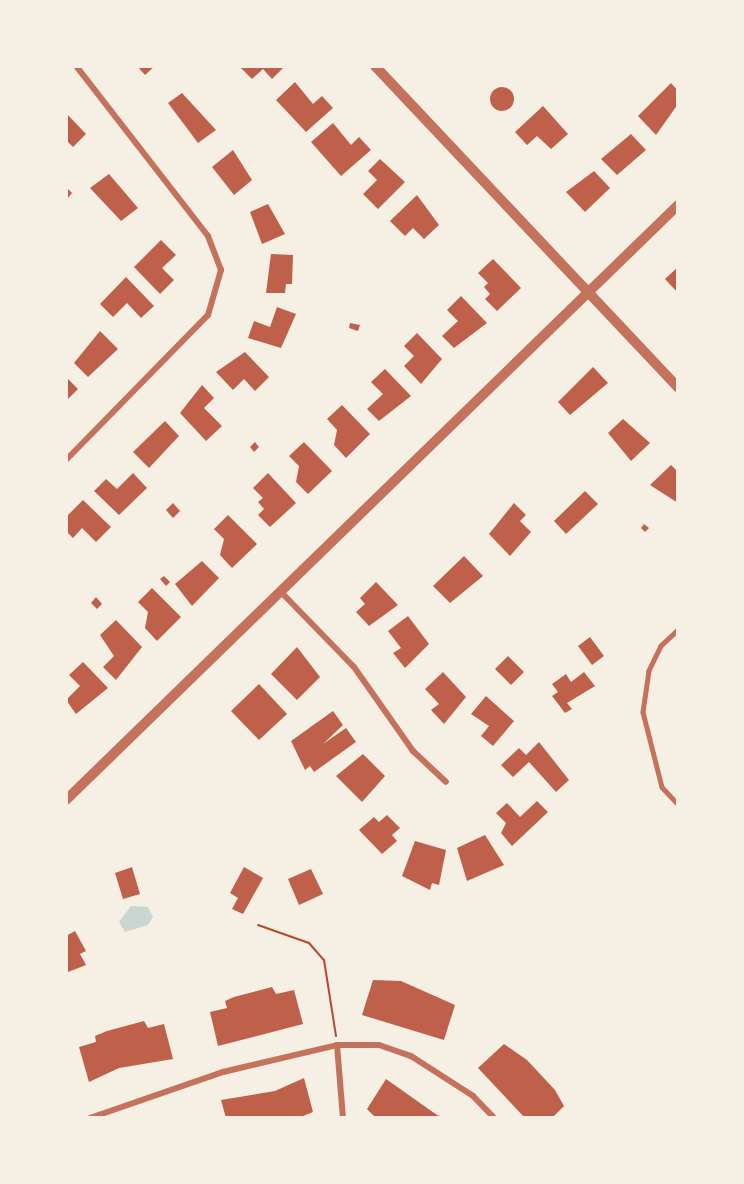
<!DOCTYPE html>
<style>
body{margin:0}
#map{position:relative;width:744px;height:1184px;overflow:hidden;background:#f6efe4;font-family:Roboto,sans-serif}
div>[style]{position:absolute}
.water>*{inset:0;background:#c9d6d2}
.building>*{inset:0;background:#bf614a}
.round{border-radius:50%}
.path>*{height:2px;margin:-1px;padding:0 1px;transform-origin:1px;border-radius:1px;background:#b5482f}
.service>*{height:4.5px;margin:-2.25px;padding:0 2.25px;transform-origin:2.25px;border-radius:2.25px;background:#c5725c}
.minor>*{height:6px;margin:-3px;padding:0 3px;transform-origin:3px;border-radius:3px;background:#c5725c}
.tertiary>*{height:10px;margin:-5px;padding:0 5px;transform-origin:5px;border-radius:5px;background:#c5725c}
span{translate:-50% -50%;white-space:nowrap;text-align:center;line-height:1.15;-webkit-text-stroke:4.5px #f6efe4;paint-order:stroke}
.frame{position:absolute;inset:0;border:68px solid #f6efe4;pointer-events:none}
</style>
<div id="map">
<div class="water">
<i style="clip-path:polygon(131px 906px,148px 907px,153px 917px,148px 925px,125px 932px,119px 922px)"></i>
</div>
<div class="building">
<i style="clip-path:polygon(137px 66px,155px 66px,145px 75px)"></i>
<i style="clip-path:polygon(239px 66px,285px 66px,272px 79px,263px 69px,252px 79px)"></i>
<i style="clip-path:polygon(295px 82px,313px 104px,322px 96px,333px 108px,306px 132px,276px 100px)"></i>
<i style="clip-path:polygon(671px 83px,678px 91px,678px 104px,656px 135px,638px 116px)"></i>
<i class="round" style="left:490px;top:87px;width:24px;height:24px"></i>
<i style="clip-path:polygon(182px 93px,216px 130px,198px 143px,168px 103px)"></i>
<i style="clip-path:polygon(543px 106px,568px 134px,551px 149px,537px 136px,527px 145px,515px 132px)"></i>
<i style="clip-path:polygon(66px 113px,86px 134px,73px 147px,66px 140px)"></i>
<i style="clip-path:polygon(333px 123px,351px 145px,359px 137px,371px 150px,341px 176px,311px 142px)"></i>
<i style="clip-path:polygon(631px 134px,646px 150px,617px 175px,601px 159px)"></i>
<i style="clip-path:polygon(233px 150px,252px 180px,234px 195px,212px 167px)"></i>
<i style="clip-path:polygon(380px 159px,405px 182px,378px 209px,363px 194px,377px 180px,368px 171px)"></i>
<i style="clip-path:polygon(594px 171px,610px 188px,585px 212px,566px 192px)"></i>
<i style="clip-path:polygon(109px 174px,138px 208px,121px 221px,90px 188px)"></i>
<i style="clip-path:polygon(66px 187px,72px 193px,68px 198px,66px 196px)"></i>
<i style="clip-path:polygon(417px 195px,439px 225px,424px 239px,413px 228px,405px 236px,390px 221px)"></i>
<i style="clip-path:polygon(268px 204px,285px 234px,262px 244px,250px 212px)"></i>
<i style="clip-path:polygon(161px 240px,176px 255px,162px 268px,174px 280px,160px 294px,134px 267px)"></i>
<i style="clip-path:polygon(271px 254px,293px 255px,292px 284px,286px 284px,285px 293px,266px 293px)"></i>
<i style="clip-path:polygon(493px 259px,521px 288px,497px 311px,485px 299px,490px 294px,484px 287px,488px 283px,478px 273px)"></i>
<i style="clip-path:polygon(678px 267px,678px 293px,665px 279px)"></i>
<i style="clip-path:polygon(126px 277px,154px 306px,141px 318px,127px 303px,113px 317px,100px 304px)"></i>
<i style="clip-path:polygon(461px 296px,487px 323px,454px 348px,442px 336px,458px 321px,447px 310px)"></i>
<i style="clip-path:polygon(277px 307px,296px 314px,281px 348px,248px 338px,254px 321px,270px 327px)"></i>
<i style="clip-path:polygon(350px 323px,360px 325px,358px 331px,349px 328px)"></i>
<i style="clip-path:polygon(100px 331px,118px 349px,88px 377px,74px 363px)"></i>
<i style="clip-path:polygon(417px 333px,442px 359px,421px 384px,404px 366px,414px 356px,404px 346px)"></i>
<i style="clip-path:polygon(245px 352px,269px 377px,255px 391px,244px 379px,233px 390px,216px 372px)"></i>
<i style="clip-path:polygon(593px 367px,608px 383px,570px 415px,558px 402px)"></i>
<i style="clip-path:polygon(385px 369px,411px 396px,379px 421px,367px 409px,383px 394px,371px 382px)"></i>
<i style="clip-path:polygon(66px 377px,78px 389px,66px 401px)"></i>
<i style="clip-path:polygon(202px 385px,214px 398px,204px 408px,222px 426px,206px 441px,180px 413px)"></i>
<i style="clip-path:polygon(342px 405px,370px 434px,346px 458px,334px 445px,337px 430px,327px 419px)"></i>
<i style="clip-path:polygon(623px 419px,650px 443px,631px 461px,608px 433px)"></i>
<i style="clip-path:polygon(165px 421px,179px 436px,149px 468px,133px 452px)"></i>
<i style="clip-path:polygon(255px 442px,259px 447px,254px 452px,250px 447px)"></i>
<i style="clip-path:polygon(304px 442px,332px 471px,308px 494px,296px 482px,299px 466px,289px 456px)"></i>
<i style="clip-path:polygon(671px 465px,678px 472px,678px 503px,650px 485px)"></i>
<i style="clip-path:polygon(133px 473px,147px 488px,119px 515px,94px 491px,106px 479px,117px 489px)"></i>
<i style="clip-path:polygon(268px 473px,296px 503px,270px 527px,258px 515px,264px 509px,258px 502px,263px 498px,253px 488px)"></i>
<i style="clip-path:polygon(585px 491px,598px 504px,566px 534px,554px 521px)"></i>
<i style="clip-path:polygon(83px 500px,111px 527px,96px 542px,82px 528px,73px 538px,66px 531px,68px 515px)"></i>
<i style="clip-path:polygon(173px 503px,180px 511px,173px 518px,166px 510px)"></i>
<i style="clip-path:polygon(514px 503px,526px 515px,520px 521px,531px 532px,510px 556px,489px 534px)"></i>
<i style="clip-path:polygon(228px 515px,257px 544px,232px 568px,220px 555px,224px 539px,214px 529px)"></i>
<i style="clip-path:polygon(644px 524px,649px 528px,645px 532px,641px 528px)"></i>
<i style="clip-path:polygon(464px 556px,483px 576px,450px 603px,433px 586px)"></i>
<i style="clip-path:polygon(202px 561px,219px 578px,192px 606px,175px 584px)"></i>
<i style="clip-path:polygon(164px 576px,170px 582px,166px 586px,160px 579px)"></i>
<i style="clip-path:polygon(376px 582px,398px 605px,369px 626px,356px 612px,365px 604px,360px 598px)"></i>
<i style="clip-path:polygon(152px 588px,181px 617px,157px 641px,145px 628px,148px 612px,138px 602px)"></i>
<i style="clip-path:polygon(96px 597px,102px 604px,97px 609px,91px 603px)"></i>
<i style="clip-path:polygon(408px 616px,429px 644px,405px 668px,393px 653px,401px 648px,388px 631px)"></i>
<i style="clip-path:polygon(116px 620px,142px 647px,116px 680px,103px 667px,114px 656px,100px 635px)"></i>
<i style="clip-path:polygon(590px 637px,604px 656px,592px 665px,578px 646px)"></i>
<i style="clip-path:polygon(297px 647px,320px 677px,297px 700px,271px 674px)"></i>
<i style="clip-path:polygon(508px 656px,524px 672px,511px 685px,495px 669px)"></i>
<i style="clip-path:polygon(83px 662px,108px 688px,76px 714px,66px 700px,80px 686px,69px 675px)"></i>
<i style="clip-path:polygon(443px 672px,466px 697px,444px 724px,431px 710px,439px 704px,425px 689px)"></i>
<i style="clip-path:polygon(584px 672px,595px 686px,567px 703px,572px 709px,565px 713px,552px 696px,558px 692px,552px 684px,566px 674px,571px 682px)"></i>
<i style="clip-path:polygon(259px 684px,287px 714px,259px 740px,231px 711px)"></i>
<i style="clip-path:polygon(486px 696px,514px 721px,493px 746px,481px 736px,489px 726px,471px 714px)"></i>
<i style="clip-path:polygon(333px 711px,343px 725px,323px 744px,346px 728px,356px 742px,314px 772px,310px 766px,305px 770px,291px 741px)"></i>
<i style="clip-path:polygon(539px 742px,569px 780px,556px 792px,529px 762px,513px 777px,501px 765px,519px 748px,526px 755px)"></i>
<i style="clip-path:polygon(363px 754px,385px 776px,362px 802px,336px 776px)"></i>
<i style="clip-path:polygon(537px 801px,548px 812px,512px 846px,501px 833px,506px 823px,496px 813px,507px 803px,520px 817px)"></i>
<i style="clip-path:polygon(387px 815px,400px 828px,392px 835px,397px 841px,382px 854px,359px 830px,374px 817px,379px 822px)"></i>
<i style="clip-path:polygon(485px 835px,504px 865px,467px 881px,457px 848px)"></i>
<i style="clip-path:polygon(415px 841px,446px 850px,439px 885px,432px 883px,430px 890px,402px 876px)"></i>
<i style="clip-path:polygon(132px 867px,140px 894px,123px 899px,115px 873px)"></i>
<i style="clip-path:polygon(244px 867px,263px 878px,243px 914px,232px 909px,238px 898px,230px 893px)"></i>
<i style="clip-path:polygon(311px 869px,323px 894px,299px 905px,288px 879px)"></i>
<i style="clip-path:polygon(75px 931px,86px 951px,80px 954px,86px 965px,68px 972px,66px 936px)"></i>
<i style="clip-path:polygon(373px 980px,401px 981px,455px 1005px,444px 1040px,362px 1015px)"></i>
<i style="clip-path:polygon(272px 987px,276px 994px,294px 990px,303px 1024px,218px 1046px,210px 1012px,227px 1008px,225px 1001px,234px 997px)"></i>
<i style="clip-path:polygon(144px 1021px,148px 1028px,164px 1024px,173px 1059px,119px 1068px,89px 1082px,79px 1047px,96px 1042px,95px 1036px,107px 1031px)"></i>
<i style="clip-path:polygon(504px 1044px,527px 1060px,555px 1090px,564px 1106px,552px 1118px,525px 1118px,478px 1068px)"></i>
<i style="clip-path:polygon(304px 1078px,313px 1112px,298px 1118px,226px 1118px,221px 1100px,275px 1091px)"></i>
<i style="clip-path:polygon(386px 1079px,437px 1115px,448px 1118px,376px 1118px,367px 1109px)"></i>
</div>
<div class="path">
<i style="left:258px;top:925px;width:54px;rotate:19.4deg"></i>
<i style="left:309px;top:943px;width:23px;rotate:49deg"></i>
<i style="left:324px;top:960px;width:77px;rotate:81deg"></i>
</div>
<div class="service">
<i style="left:678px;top:630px;width:23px;rotate:137deg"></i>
<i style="left:661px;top:646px;width:28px;rotate:116deg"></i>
<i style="left:649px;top:671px;width:41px;rotate:98.3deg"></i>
<i style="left:643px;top:712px;width:77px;rotate:75.8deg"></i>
<i style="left:662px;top:787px;width:23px;rotate:47deg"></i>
</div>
<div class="minor">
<i style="left:66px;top:460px;width:203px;rotate:-45.6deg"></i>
<i style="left:208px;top:315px;width:47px;rotate:-73.9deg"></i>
<i style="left:221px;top:270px;width:36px;rotate:-111deg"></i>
<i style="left:208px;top:236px;width:215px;rotate:-127.8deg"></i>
<i style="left:280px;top:591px;width:106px;rotate:45.8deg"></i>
<i style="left:354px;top:667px;width:103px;rotate:54.9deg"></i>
<i style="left:413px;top:751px;width:45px;rotate:43.2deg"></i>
<i style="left:337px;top:1045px;width:73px;rotate:85.3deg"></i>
<i style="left:90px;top:1118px;width:141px;rotate:-19.1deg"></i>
<i style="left:223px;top:1072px;width:117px;rotate:-13.3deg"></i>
<i style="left:337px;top:1045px;width:42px"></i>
<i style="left:379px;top:1045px;width:34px;rotate:19deg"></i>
<i style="left:411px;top:1056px;width:74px;rotate:32.8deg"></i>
<i style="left:473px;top:1096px;width:30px;rotate:46deg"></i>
</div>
<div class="tertiary">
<i style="left:375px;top:66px;width:442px;rotate:46.7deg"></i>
<i style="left:66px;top:800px;width:854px;rotate:-44.19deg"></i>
</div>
<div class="frame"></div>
</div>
